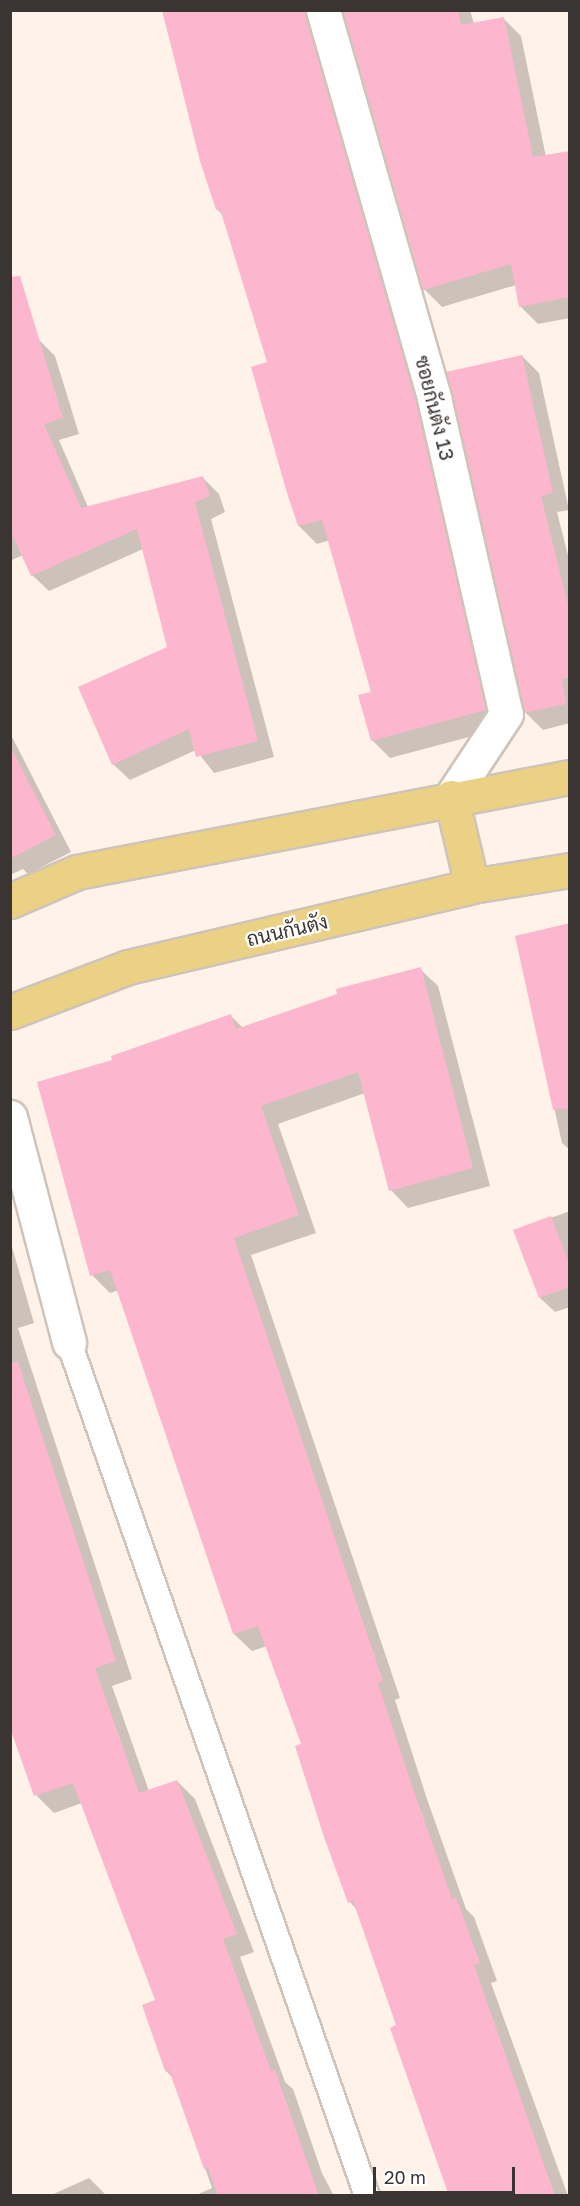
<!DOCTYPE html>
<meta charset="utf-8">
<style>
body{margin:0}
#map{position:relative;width:580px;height:2206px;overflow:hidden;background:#fff3e9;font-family:"Golos Text",Sarabun,sans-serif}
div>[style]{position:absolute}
.shadow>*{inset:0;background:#0003}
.building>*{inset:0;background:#fcb6cd}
.roads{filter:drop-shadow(2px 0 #cfc3ba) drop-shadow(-2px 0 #cfc3ba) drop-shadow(0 2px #cfc3ba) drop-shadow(0 -2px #cfc3ba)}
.lane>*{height:24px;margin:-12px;padding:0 12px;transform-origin:12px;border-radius:12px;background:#fff}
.street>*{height:33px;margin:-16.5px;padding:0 16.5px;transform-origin:16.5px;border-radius:16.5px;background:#fff}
.primary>*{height:33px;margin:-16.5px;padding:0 16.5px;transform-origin:16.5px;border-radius:16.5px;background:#ead184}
span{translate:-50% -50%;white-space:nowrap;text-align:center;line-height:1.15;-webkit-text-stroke:4.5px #fff;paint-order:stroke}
.street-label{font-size:20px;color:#3a3532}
.frame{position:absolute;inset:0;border:12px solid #3a3532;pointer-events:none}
.scale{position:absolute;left:373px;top:2167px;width:142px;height:27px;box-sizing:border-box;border:3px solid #3a3532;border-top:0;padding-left:8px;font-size:18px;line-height:21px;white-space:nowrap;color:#3a3532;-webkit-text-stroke:4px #fff;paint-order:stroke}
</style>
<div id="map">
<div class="shadow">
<i style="clip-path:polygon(162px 10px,335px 10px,503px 728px,390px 758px,372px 740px,372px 693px,330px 540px,317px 544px,299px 526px,269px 363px,224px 217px,217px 209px,201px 160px)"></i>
<i style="clip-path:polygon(343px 10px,470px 10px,474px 24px,503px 18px,521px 36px,546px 157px,570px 157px,570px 318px,538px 324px,520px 306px,516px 285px,442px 307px,424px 289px)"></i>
<i style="clip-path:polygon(38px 339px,55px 356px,79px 434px,59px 440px,88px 507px,203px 478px,219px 494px,225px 512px,211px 519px,274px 757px,214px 773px,196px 750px,130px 780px,113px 764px,169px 647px,143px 549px,49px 591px,32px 575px,23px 555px,10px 561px,10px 348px)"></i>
<i style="clip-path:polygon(522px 356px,539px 373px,569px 510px,557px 512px,570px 563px,570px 723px,543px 730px,526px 713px,448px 373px)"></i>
<i style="clip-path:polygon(10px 733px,71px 852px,28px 874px,23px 869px,10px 875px)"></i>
<i style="clip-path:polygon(570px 925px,570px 1150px,562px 1143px,516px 937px)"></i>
<i style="clip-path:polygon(420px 969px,438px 986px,490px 1186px,408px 1208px,391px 1190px,365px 1093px,278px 1124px,316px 1233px,251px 1255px,400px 1698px,395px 1700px,427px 1799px,466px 1909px,474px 1917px,497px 1981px,491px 1983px,568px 2196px,452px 2196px,398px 2026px,357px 1910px,350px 1902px,303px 1745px,267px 1646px,252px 1651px,234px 1634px,119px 1290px,110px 1293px,92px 1275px,114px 1062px,231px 1016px,243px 1028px)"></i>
<i style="clip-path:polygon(570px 1211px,570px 1307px,555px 1312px,540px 1298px,515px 1231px)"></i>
<i style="clip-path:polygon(10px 1240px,34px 1323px,18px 1328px,132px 1679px,112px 1686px,149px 1791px,177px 1781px,195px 1799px,254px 1952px,240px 1957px,285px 2082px,293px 2089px,322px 2173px,334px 2196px,194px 2196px,212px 2188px,174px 2079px,166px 2071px,157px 2001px,82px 1803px,54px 1813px,36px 1795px,10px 1723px)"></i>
<i style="clip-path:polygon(89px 2178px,107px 2196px,49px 2196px)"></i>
</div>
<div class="building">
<i style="clip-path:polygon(162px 10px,305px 10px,416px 403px,486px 710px,371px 741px,358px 695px,371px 692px,322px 520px,298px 526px,287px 493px,251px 367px,267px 362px,220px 209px,216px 210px,200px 161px)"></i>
<i style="clip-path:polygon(343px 10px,458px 10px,461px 25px,504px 17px,533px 157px,570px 151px,570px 297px,519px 307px,511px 264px,423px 290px)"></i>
<i style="clip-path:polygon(20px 276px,63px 418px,44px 424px,81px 508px,203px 476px,210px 496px,195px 502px,258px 741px,196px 757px,189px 729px,112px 765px,78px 687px,167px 647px,137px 529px,31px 576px,10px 530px,10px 277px)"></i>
<i style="clip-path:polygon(522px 355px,553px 493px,541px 496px,570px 613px,570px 677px,562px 679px,566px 704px,524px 713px,446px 372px)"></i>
<i style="clip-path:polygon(10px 746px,56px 835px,10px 859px)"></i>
<i style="clip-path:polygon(570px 923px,570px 1108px,553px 1110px,515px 936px)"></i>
<i style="clip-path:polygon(421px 967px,473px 1168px,389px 1191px,358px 1072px,261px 1106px,299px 1215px,234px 1238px,383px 1681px,378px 1683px,410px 1780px,452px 1899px,456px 1897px,480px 1963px,474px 1965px,555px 2196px,449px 2196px,390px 2028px,396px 2025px,353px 1901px,348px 1903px,324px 1837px,295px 1746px,301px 1744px,258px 1626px,233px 1634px,110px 1270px,90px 1276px,37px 1082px,112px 1060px,111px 1056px,231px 1014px,236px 1029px,337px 994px,336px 989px)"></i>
<i style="clip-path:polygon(551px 1216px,570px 1266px,570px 1287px,539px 1298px,513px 1230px)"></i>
<i style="clip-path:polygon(18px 1362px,116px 1661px,95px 1668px,139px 1793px,177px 1780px,237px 1934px,223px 1939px,271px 2071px,275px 2070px,319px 2196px,218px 2196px,208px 2168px,204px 2169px,169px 2070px,165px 2071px,142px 2005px,155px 2000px,73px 1783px,34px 1796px,10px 1728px,10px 1363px)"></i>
</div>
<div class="roads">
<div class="lane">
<i style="left:69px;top:1342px;width:904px;rotate:70.76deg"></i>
</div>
<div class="street">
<i style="left:323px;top:10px;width:404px;rotate:74deg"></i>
<i style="left:434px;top:398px;width:324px;rotate:77.2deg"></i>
<i style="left:506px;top:714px;width:100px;rotate:123.5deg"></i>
<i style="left:10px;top:1117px;width:233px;rotate:75.3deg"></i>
</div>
<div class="primary">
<i style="left:451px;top:797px;width:91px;rotate:76.7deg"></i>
<i style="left:10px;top:901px;width:73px;rotate:-23.4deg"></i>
<i style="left:77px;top:872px;width:502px;rotate:-10.91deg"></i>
<i style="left:10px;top:1012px;width:126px;rotate:-20.9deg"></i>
<i style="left:128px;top:967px;width:353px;rotate:-13.2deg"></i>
<i style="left:472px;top:886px;width:99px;rotate:-9.3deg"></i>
</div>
</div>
<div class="street-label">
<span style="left:435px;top:408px;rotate:76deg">ซอยกันตัง 13</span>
<span style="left:287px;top:930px;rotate:-13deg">ถนนกันตัง</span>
</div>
<div class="frame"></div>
<div class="scale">20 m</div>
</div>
